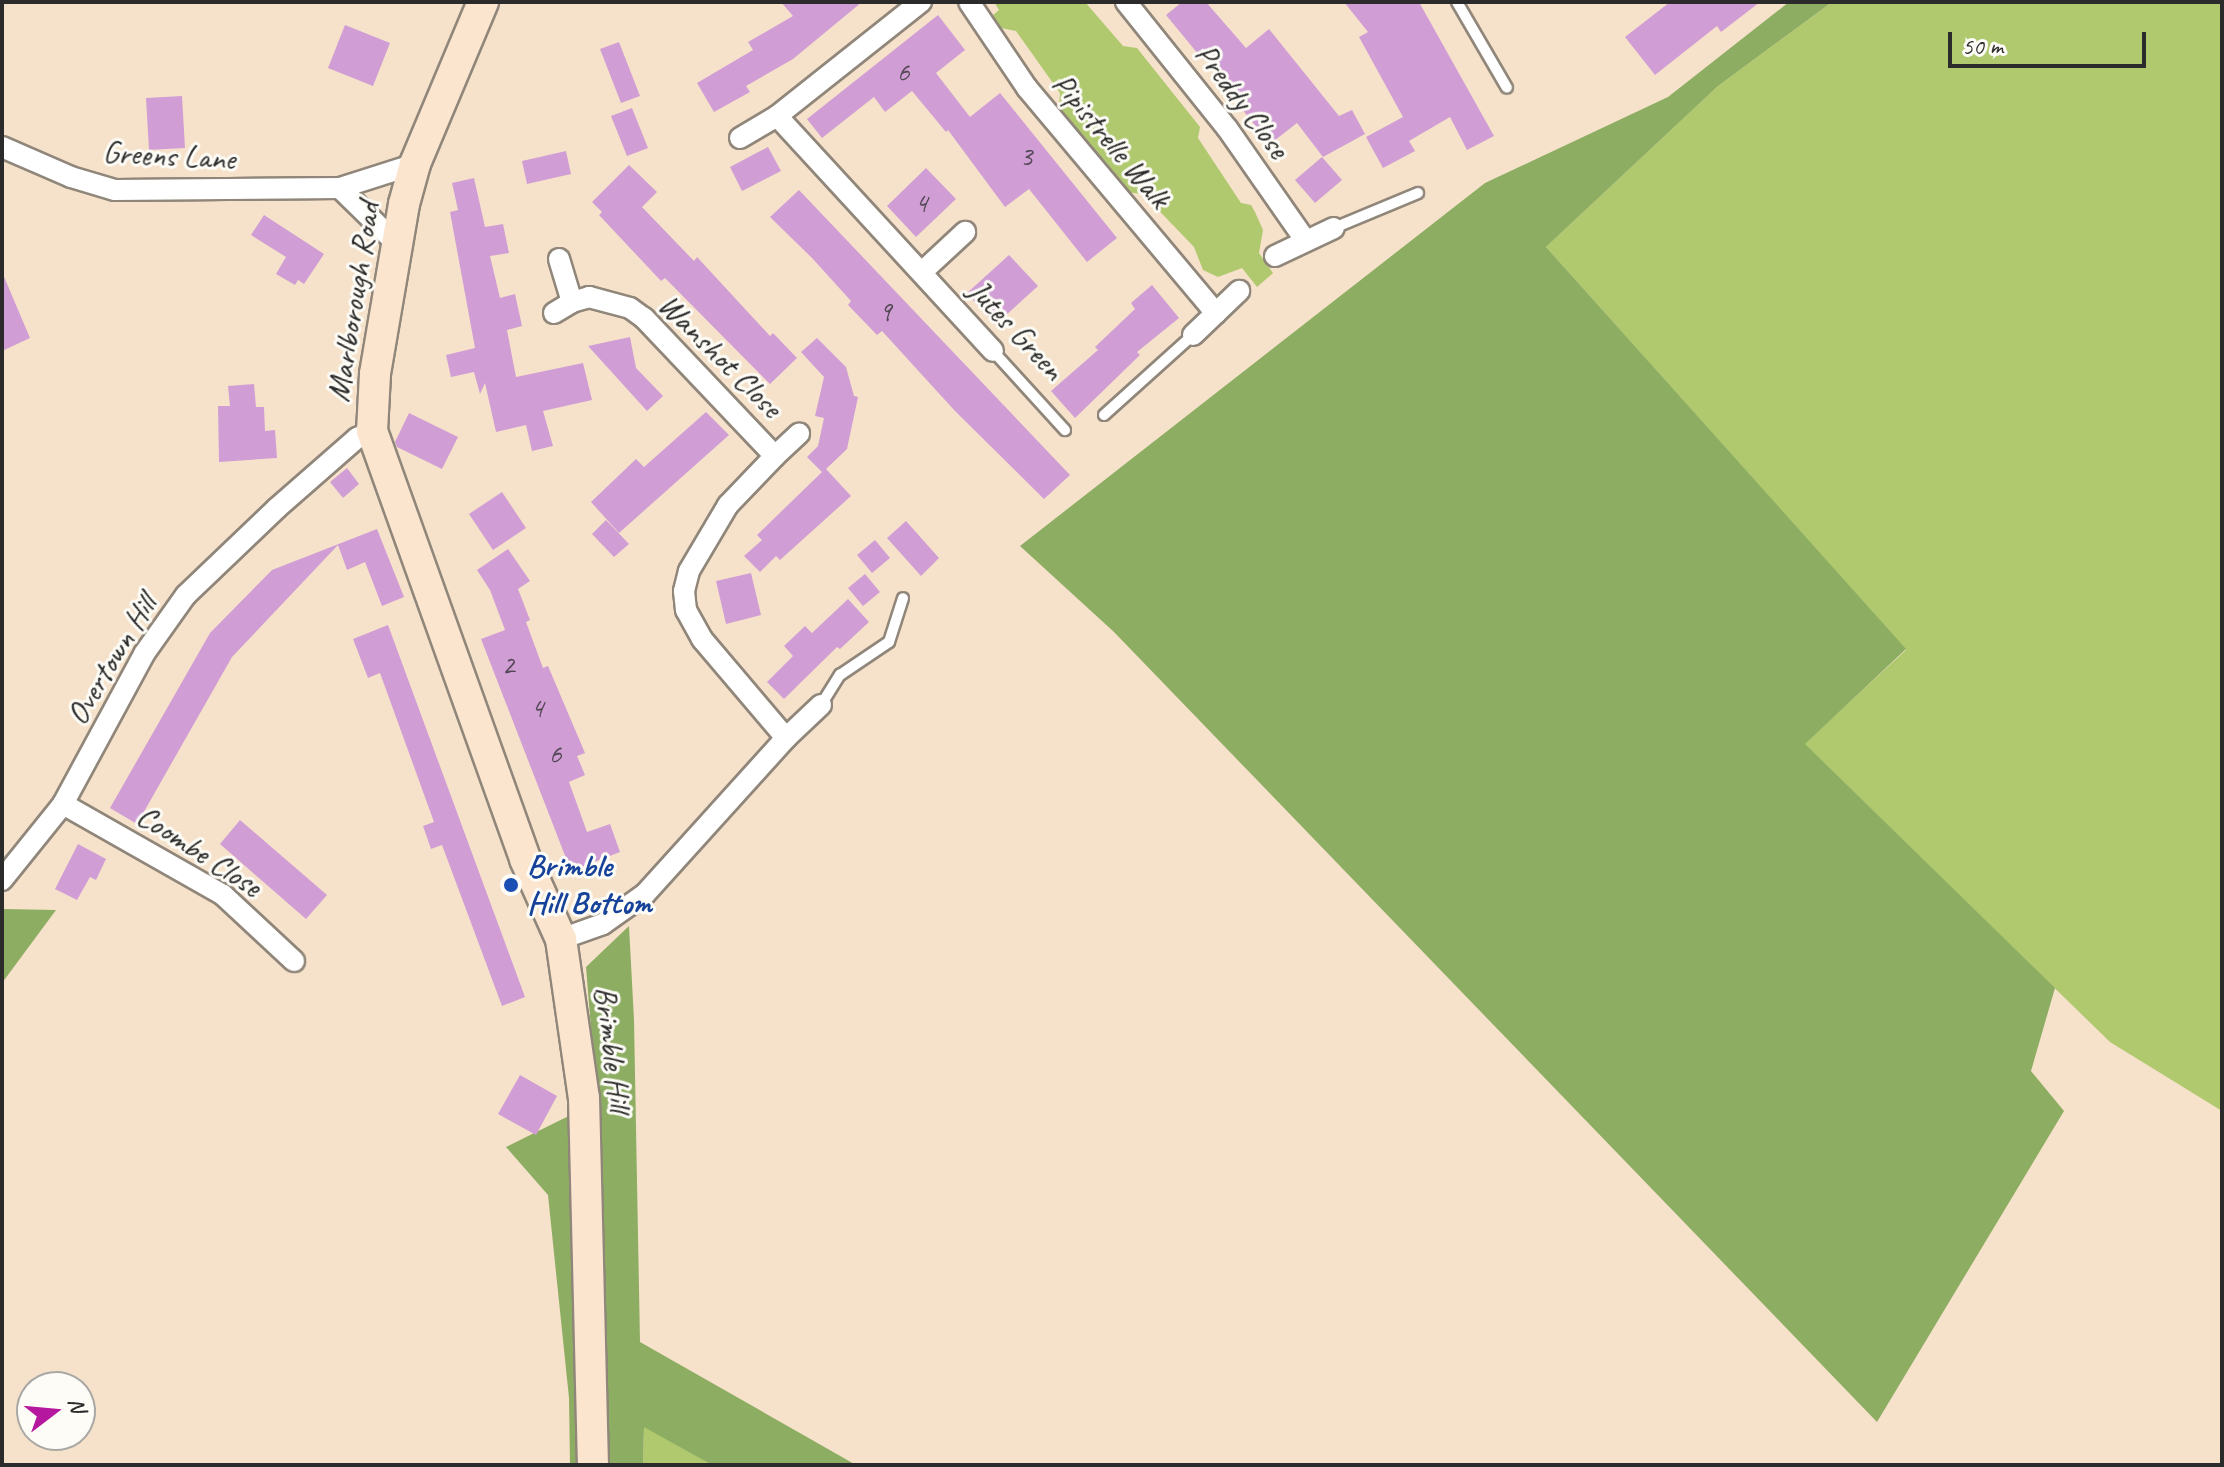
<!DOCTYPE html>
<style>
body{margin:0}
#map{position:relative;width:2224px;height:1467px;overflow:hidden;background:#f6e2ca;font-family:Caveat,sans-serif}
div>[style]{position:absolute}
.green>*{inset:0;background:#b0c96f}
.forest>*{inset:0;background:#8cad62}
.building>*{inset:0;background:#d09ed5}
.roads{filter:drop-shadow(2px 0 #90867a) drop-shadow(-2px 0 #90867a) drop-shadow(0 2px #90867a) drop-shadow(0 -2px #90867a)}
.lane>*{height:10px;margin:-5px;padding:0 5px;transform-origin:5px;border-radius:5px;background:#fff}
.street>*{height:20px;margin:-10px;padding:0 10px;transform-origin:10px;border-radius:10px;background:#fff}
.secondary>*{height:30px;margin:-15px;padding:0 15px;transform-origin:15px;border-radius:15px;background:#fbe5cf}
.dots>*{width:22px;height:22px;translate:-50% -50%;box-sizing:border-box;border:4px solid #fdfcf7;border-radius:50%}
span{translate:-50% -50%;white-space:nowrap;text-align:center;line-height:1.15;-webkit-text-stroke:6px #fdfcf7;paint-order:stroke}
.number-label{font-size:28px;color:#544856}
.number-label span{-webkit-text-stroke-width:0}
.street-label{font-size:32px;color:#2b2b2b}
.transit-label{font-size:32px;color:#164399;font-weight:700}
.left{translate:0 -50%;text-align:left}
.frame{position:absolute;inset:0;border:4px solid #2b2b2b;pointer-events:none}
.north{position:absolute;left:16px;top:1371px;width:80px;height:80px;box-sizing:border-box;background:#fdfcf7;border:2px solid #a9a8a5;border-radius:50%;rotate:74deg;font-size:22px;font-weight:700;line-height:32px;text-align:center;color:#2b2b2b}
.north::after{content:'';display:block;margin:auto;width:28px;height:36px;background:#b5179e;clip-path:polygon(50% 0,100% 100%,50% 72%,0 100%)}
.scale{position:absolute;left:1948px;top:32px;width:198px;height:36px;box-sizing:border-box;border:4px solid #2b2b2b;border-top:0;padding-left:10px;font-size:24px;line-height:28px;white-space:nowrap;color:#2b2b2b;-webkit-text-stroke:6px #fdfcf7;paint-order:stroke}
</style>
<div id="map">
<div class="green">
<i style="clip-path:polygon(994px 2px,1085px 2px,1123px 46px,1137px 48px,1200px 127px,1198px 138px,1241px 203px,1251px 205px,1255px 212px,1263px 230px,1259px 253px,1273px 273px,1257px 287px,1242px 268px,1218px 277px,1203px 270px,1194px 247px,1143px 194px,1125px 192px,1059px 108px,1060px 93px,1016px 31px,1001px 28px,993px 15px,999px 10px)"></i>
<i style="clip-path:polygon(1832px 2px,2222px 2px,2222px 1111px,2110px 1042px,1804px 744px,1906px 650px,1546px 247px,1718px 86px)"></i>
<i style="clip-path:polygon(644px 1426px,712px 1465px,643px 1465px)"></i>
</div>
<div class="forest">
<i style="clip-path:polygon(1789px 2px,1832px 2px,1718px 86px,1546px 247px,1906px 649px,1805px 744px,2055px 988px,2031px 1071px,2064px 1111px,1877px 1422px,1114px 632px,1020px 546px,1485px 183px,1668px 97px)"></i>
<i style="clip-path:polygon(3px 909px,56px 910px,2px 983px,2px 910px)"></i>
<i style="clip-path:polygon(629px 926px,634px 1020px,640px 1342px,856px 1465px,712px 1465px,644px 1427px,643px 1465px,570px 1465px,569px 1398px,548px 1195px,506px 1147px,597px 1102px,586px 967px)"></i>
</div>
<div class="building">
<i style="clip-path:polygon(781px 2px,862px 2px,793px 59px,746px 86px,750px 92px,714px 112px,697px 83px,753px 50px,748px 42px,793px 16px)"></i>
<i style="clip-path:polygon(1182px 2px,1206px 2px,1246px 48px,1269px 29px,1339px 116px,1352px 110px,1365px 134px,1323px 157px,1297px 123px,1270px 144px,1230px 94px,1234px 91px,1206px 57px,1203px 60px,1166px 15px)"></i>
<i style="clip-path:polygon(1344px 2px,1419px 2px,1494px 136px,1467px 150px,1450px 117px,1409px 141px,1415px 151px,1383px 168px,1366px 137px,1403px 117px,1359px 37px,1368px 32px)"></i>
<i style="clip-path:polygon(1670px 2px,1760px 2px,1721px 32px,1717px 26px,1655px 75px,1625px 37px)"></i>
<i style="clip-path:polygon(938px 15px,965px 50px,936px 73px,970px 117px,1000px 93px,1117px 238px,1087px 262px,1029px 189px,1005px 207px,948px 130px,946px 132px,912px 91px,885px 112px,874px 97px,822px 138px,807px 119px)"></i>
<i style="clip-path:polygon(345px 25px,390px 43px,373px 86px,328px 68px)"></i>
<i style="clip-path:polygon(619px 42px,640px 96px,621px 103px,600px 49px)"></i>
<i style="clip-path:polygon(182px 96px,185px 148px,149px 150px,146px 98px)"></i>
<i style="clip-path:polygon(632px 108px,648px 148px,627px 156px,611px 116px)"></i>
<i style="clip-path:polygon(768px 147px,781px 171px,742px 191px,730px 167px)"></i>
<i style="clip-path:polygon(566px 151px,571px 174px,527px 184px,522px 161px)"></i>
<i style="clip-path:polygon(1322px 157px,1342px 180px,1315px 203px,1295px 180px)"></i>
<i style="clip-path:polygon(629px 165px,657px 192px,642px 207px,694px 261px,697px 257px,770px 336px,773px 333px,797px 358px,770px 384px,665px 278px,661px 281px,599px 215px,602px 212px,592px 202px)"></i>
<i style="clip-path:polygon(926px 168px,956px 199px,916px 237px,887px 206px)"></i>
<i style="clip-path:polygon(474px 178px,485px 227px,503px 224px,509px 253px,490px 256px,500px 298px,515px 294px,522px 326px,507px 330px,516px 377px,583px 363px,592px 400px,543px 411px,553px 446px,532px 451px,526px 425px,496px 432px,485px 383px,480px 394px,474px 372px,451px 377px,446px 355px,475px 348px,450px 212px,458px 210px,452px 183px)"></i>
<i style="clip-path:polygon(799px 190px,1070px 475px,1044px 499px,955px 411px,882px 331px,877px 335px,848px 305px,851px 301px,812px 258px,770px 217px)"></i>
<i style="clip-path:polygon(264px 215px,324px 254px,304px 284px,298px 280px,295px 285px,276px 274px,286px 257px,251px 235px)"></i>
<i style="clip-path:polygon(1009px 255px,1038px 286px,995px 325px,967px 293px)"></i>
<i style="clip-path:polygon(2px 272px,30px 338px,2px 351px)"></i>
<i style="clip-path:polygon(1152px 285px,1179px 318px,1137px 352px,1140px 355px,1075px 418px,1051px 391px,1098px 350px,1095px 347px,1135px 309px,1131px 303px)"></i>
<i style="clip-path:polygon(630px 337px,636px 368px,663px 396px,647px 411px,588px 346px)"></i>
<i style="clip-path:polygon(817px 338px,846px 367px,854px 396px,858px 397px,847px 449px,826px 469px,851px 496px,780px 560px,776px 556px,760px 572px,744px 556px,762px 540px,757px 535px,822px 472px,807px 457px,818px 446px,824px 418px,815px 416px,824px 377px,801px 352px)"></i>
<i style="clip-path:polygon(254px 384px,256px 407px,264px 407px,265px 431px,275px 430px,277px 458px,219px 462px,218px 406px,230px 406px,228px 386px)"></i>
<i style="clip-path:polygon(706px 412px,729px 435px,619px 533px,591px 502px,636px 459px,644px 467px)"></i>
<i style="clip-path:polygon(409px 413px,458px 437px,442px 469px,397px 447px,395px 442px)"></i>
<i style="clip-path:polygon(347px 468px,359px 484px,343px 498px,330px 482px)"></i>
<i style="clip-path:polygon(502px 492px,526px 528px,493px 550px,469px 514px)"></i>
<i style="clip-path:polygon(606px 520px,629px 544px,614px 557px,592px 534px)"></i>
<i style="clip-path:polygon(906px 521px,939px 558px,921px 576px,887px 538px)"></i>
<i style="clip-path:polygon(377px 529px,404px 597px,382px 606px,365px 562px,347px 570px,338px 545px,232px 657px,137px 824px,110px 808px,210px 633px,272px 570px)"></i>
<i style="clip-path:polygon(875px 540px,890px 558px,872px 573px,857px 555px)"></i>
<i style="clip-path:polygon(508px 549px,530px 581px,518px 589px,530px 620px,526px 622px,543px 668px,548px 666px,585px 753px,577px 756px,585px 775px,569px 782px,587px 832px,610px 824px,620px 852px,571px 871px,481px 639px,505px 630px,490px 590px,477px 570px)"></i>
<i style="clip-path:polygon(751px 573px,761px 615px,726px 624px,716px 581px)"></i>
<i style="clip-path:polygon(865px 574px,880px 592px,863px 606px,848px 588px)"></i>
<i style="clip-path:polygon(848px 599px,869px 622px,840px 649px,837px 647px,784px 699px,767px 682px,793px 656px,784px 646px,805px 626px,812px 633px)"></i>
<i style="clip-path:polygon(388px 625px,525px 997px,502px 1006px,442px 845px,431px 849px,423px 826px,434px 822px,380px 673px,368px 678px,353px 639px)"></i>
<i style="clip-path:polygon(240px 820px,327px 895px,306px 919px,220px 844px)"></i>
<i style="clip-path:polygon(78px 844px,106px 859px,96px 880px,90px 877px,77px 900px,55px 889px)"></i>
<i style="clip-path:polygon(520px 1075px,557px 1096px,536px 1135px,498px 1114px)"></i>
</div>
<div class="roads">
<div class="lane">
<i style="left:1457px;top:2px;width:99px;rotate:59.8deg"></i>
<i style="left:1334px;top:228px;width:91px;rotate:-22.6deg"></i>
<i style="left:993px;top:351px;width:107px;rotate:47.7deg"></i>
<i style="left:1104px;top:415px;width:120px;rotate:-42deg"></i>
<i style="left:821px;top:705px;width:36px;rotate:-58deg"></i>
<i style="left:840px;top:675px;width:59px;rotate:-34deg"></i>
<i style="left:889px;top:642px;width:46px;rotate:-72.3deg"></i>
</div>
<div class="street">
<i style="left:969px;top:2px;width:104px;rotate:56deg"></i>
<i style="left:1027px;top:88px;width:294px;rotate:50deg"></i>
<i style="left:1126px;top:2px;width:161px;rotate:51.3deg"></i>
<i style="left:1227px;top:128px;width:136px;rotate:55.1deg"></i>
<i style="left:777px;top:116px;width:319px;rotate:47.4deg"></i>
<i style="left:740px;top:138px;width:43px;rotate:-30.7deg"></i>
<i style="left:777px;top:116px;width:184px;rotate:-38.4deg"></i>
<i style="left:2px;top:147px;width:75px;rotate:23.5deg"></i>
<i style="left:71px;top:177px;width:46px;rotate:16.5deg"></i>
<i style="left:115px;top:190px;width:225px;rotate:-0.5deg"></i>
<i style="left:340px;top:188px;width:78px;rotate:44.5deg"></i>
<i style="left:340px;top:188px;width:79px;rotate:-17.7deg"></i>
<i style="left:1275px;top:256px;width:65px;rotate:-25.4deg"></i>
<i style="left:559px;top:259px;width:45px;rotate:73.2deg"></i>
<i style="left:922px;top:272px;width:59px;rotate:-42.9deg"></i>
<i style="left:554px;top:313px;width:21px;rotate:-31deg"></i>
<i style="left:572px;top:302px;width:18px;rotate:-16deg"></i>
<i style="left:589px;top:297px;width:42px;rotate:15deg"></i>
<i style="left:630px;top:308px;width:17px;rotate:36deg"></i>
<i style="left:644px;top:318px;width:190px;rotate:46.5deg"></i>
<i style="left:775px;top:456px;width:68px;rotate:133.8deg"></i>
<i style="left:728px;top:505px;width:77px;rotate:120.6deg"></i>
<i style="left:689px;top:571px;width:21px;rotate:104deg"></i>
<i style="left:684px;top:591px;width:19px;rotate:84deg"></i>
<i style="left:686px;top:610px;width:33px;rotate:61deg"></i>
<i style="left:702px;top:639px;width:130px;rotate:49.7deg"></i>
<i style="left:786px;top:738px;width:210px;rotate:132.1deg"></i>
<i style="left:645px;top:894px;width:52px;rotate:144.5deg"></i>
<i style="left:603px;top:924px;width:45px;rotate:160.3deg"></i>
<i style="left:1193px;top:335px;width:64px;rotate:-43.7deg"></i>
<i style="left:775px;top:456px;width:33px;rotate:-43deg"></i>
<i style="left:786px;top:738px;width:48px;rotate:-43.3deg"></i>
<i style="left:63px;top:804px;width:184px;rotate:29.6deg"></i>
<i style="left:223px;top:895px;width:97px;rotate:42.9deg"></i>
<i style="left:2px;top:880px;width:97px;rotate:-51.2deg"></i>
<i style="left:63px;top:804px;width:170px;rotate:-61.6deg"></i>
<i style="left:144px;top:654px;width:72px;rotate:-54.6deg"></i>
<i style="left:186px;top:595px;width:126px;rotate:-43.7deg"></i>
<i style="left:277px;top:508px;width:106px;rotate:-41.2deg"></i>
<i style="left:357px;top:438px;width:17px;rotate:-25deg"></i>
</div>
<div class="secondary">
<i style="left:483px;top:2px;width:176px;rotate:112.8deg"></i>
<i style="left:415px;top:164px;width:41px;rotate:105.4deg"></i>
<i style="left:404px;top:204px;width:172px;rotate:99.7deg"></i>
<i style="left:375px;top:374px;width:57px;rotate:93deg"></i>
<i style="left:372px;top:431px;width:455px;rotate:70.3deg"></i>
<i style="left:525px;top:859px;width:88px;rotate:65.8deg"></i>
<i style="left:561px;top:939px;width:161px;rotate:81.8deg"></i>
<i style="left:584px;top:1098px;width:367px;rotate:88.6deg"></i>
</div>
</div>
<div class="dots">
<i style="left:511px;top:885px;background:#1a4fb4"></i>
</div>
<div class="number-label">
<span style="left:903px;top:72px">6</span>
<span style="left:1026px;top:156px">3</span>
<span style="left:921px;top:203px">4</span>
<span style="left:885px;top:312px">9</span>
<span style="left:508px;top:665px">2</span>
<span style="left:537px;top:708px">4</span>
<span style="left:555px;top:754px">6</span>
</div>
<div class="street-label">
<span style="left:1242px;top:101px;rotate:53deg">Preddy Close</span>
<span style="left:1111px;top:141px;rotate:50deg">Pipistrelle Walk</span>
<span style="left:169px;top:156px;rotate:3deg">Greens Lane</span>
<span style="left:354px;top:302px;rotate:-81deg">Marlborough Road</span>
<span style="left:1016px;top:330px;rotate:47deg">Jutes Green</span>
<span style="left:720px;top:356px;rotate:45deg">Wanshot Close</span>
<span style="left:112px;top:660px;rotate:-59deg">Overtown Hill</span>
<span style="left:199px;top:851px;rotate:33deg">Coombe Close</span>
<span style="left:612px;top:1049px;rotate:83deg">Brimble Hill</span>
</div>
<div class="transit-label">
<span class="left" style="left:527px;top:885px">Brimble<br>Hill Bottom</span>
</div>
<div class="frame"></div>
<div class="north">N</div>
<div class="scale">50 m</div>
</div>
